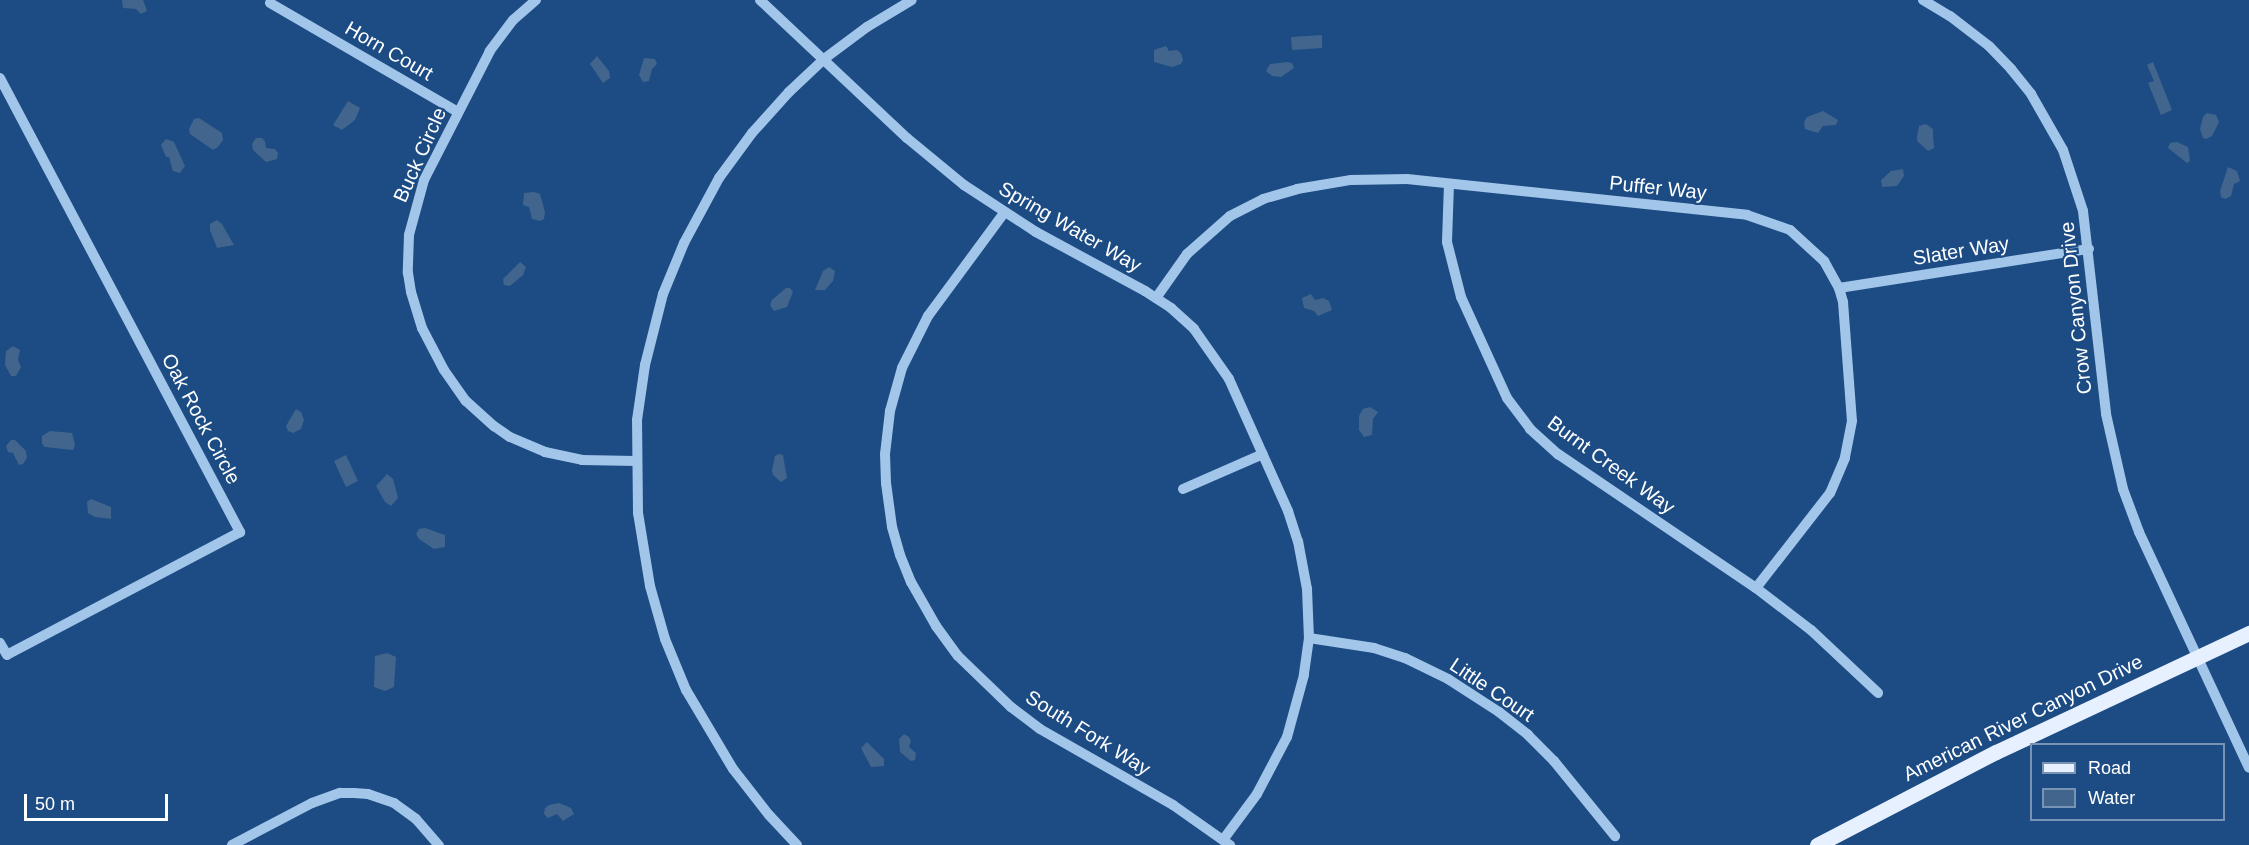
<!DOCTYPE html>
<style>
body{margin:0}
#map{position:relative;width:2249px;height:845px;overflow:hidden;background:#1c4c83;font-family:Arial,sans-serif}
div>[style]{position:absolute}
.water>*{inset:0;background:#42658d}
.minor>*{height:10px;margin:-5px;padding:0 5px;transform-origin:5px;border-radius:5px;background:#a2c5ea}
.major>*{height:15px;margin:-7.5px;padding:0 7.5px;transform-origin:7.5px;border-radius:7.5px;background:#e6f0fe}
span{translate:-50% -50%;white-space:nowrap;text-align:center;line-height:1.15;-webkit-text-stroke:4.5px #1c4c83;paint-order:stroke}
.street-label{font-size:20px;color:#fff}
.legend{position:absolute;left:2030px;top:743px;width:195px;height:78px;box-sizing:border-box;background:#1c4c83;border:2px solid #7794b5;margin:0;padding:8px 10px;list-style:none;font-size:18px;color:#fff}
.legend li{display:flex;align-items:center;gap:12px;height:30px}
.legend b{width:30px;border:2px solid #7794b5}
.scale{position:absolute;left:24px;top:794px;width:144px;height:27px;box-sizing:border-box;border:3px solid #fff;border-top:0;padding-left:8px;font-size:18px;line-height:21px;white-space:nowrap;color:#fff;-webkit-text-stroke:4px #1c4c83;paint-order:stroke}
</style>
<div id="map">
<div class="water">
<i style="clip-path:polygon(122px 0,143px 0,147px 11px,141px 14px,136px 9px,123px 8px)"></i>
<i style="clip-path:polygon(1322px 35px,1322px 48px,1292px 50px,1291px 37px)"></i>
<i style="clip-path:polygon(1166px 46px,1169px 51px,1177px 50px,1181px 53px,1183px 60px,1181px 64px,1172px 67px,1154px 62px,1154px 50px)"></i>
<i style="clip-path:polygon(597px 56px,609px 71px,610px 78px,603px 83px,590px 64px)"></i>
<i style="clip-path:polygon(644px 58px,655px 59px,657px 64px,652px 69px,649px 81px,643px 82px,639px 75px)"></i>
<i style="clip-path:polygon(1287px 62px,1292px 63px,1294px 68px,1281px 77px,1272px 76px,1266px 71px,1270px 64px)"></i>
<i style="clip-path:polygon(2153px 62px,2172px 110px,2161px 115px,2148px 83px,2154px 81px,2147px 65px)"></i>
<i style="clip-path:polygon(348px 101px,360px 108px,355px 120px,342px 130px,333px 125px)"></i>
<i style="clip-path:polygon(1823px 111px,1838px 120px,1836px 125px,1823px 126px,1818px 133px,1805px 129px,1804px 122px,1807px 117px)"></i>
<i style="clip-path:polygon(2207px 113px,2216px 115px,2219px 122px,2212px 136px,2206px 139px,2203px 138px,2200px 129px,2203px 117px)"></i>
<i style="clip-path:polygon(199px 118px,222px 133px,223px 140px,218px 147px,213px 150px,190px 134px,189px 129px,194px 119px)"></i>
<i style="clip-path:polygon(1926px 124px,1933px 129px,1933px 133px,1934px 148px,1928px 151px,1917px 141px,1917px 137px,1919px 126px)"></i>
<i style="clip-path:polygon(256px 138px,262px 138px,265px 141px,266px 148px,275px 149px,278px 153px,277px 159px,266px 162px,253px 150px,252px 144px)"></i>
<i style="clip-path:polygon(166px 139px,174px 142px,185px 166px,180px 173px,173px 171px,169px 157px,166px 157px,161px 145px)"></i>
<i style="clip-path:polygon(2177px 142px,2188px 147px,2190px 161px,2187px 163px,2168px 148px,2170px 143px)"></i>
<i style="clip-path:polygon(2228px 167px,2237px 171px,2240px 181px,2234px 184px,2231px 196px,2225px 199px,2221px 197px,2220px 191px)"></i>
<i style="clip-path:polygon(1903px 169px,1904px 176px,1897px 186px,1882px 187px,1881px 180px,1891px 171px)"></i>
<i style="clip-path:polygon(534px 192px,540px 194px,545px 212px,544px 219px,540px 221px,532px 219px,529px 207px,523px 205px,524px 193px)"></i>
<i style="clip-path:polygon(217px 220px,222px 224px,234px 245px,217px 248px,210px 230px,210px 224px)"></i>
<i style="clip-path:polygon(520px 262px,526px 267px,523px 275px,510px 286px,504px 285px,503px 279px)"></i>
<i style="clip-path:polygon(829px 267px,835px 271px,833px 281px,825px 290px,815px 290px,823px 271px)"></i>
<i style="clip-path:polygon(786px 288px,790px 288px,793px 292px,787px 307px,774px 311px,770px 305px,772px 300px)"></i>
<i style="clip-path:polygon(1311px 294px,1315px 300px,1323px 298px,1329px 301px,1332px 310px,1318px 316px,1314px 311px,1304px 308px,1302px 298px)"></i>
<i style="clip-path:polygon(13px 346px,20px 350px,18px 360px,21px 367px,16px 376px,11px 376px,5px 365px,6px 351px)"></i>
<i style="clip-path:polygon(1370px 407px,1378px 412px,1373px 419px,1372px 435px,1364px 437px,1359px 430px,1359px 416px,1363px 409px)"></i>
<i style="clip-path:polygon(296px 409px,301px 412px,304px 420px,301px 429px,293px 433px,288px 431px,286px 426px)"></i>
<i style="clip-path:polygon(50px 431px,72px 433px,75px 445px,73px 450px,45px 447px,42px 444px,42px 436px)"></i>
<i style="clip-path:polygon(11px 440px,15px 440px,26px 451px,27px 458px,23px 464px,19px 465px,13px 453px,8px 452px,6px 446px)"></i>
<i style="clip-path:polygon(779px 454px,783px 455px,787px 478px,781px 482px,773px 475px,772px 470px,775px 456px)"></i>
<i style="clip-path:polygon(346px 455px,358px 481px,346px 487px,334px 461px)"></i>
<i style="clip-path:polygon(387px 474px,393px 479px,398px 498px,391px 506px,385px 502px,376px 486px)"></i>
<i style="clip-path:polygon(91px 499px,111px 507px,111px 519px,95px 517px,88px 513px,87px 502px)"></i>
<i style="clip-path:polygon(425px 528px,445px 535px,445px 547px,434px 549px,419px 539px,416px 534px,419px 529px)"></i>
<i style="clip-path:polygon(387px 653px,396px 657px,394px 687px,385px 691px,374px 687px,375px 656px)"></i>
<i style="clip-path:polygon(904px 734px,909px 737px,911px 741px,909px 747px,916px 753px,915px 760px,911px 761px,900px 752px,899px 739px)"></i>
<i style="clip-path:polygon(867px 742px,884px 759px,884px 766px,871px 767px,861px 748px)"></i>
<i style="clip-path:polygon(559px 803px,571px 808px,574px 814px,563px 821px,557px 814px,548px 818px,544px 814px,545px 808px,549px 805px)"></i>
</div>
<div class="minor">
<i style="left:536px;top:0;width:30px;rotate:139deg"></i>
<i style="left:513px;top:20px;width:39px;rotate:127deg"></i>
<i style="left:490px;top:51px;width:145px;rotate:117.1deg"></i>
<i style="left:424px;top:180px;width:57px;rotate:105.3deg"></i>
<i style="left:409px;top:235px;width:38px;rotate:92deg"></i>
<i style="left:408px;top:273px;width:19px;rotate:81deg"></i>
<i style="left:411px;top:292px;width:38px;rotate:73deg"></i>
<i style="left:422px;top:328px;width:47px;rotate:62.4deg"></i>
<i style="left:444px;top:370px;width:38px;rotate:55deg"></i>
<i style="left:466px;top:401px;width:38px;rotate:42deg"></i>
<i style="left:494px;top:426px;width:19px;rotate:35deg"></i>
<i style="left:510px;top:437px;width:38px;rotate:23deg"></i>
<i style="left:545px;top:452px;width:38px;rotate:12deg"></i>
<i style="left:582px;top:460px;width:54px;rotate:1.1deg"></i>
<i style="left:760px;top:0;width:202px;rotate:43.2deg"></i>
<i style="left:907px;top:138px;width:74px;rotate:39.5deg"></i>
<i style="left:964px;top:185px;width:86px;rotate:33.1deg"></i>
<i style="left:1036px;top:232px;width:124px;rotate:28.4deg"></i>
<i style="left:1145px;top:291px;width:31px;rotate:33deg"></i>
<i style="left:1171px;top:308px;width:31px;rotate:42deg"></i>
<i style="left:1194px;top:329px;width:61px;rotate:55deg"></i>
<i style="left:1229px;top:379px;width:145px;rotate:65.9deg"></i>
<i style="left:1288px;top:511px;width:32px;rotate:72deg"></i>
<i style="left:1298px;top:541px;width:49px;rotate:79.4deg"></i>
<i style="left:1307px;top:589px;width:49px;rotate:87.7deg"></i>
<i style="left:1309px;top:638px;width:37px;rotate:98deg"></i>
<i style="left:1304px;top:675px;width:64px;rotate:105.3deg"></i>
<i style="left:1287px;top:737px;width:64px;rotate:117.8deg"></i>
<i style="left:1257px;top:794px;width:57px;rotate:126.5deg"></i>
<i style="left:1923px;top:0;width:31px;rotate:31deg"></i>
<i style="left:1950px;top:16px;width:49px;rotate:37.6deg"></i>
<i style="left:1989px;top:46px;width:32px;rotate:46deg"></i>
<i style="left:2011px;top:69px;width:32px;rotate:51deg"></i>
<i style="left:2031px;top:94px;width:64px;rotate:60.3deg"></i>
<i style="left:2063px;top:150px;width:64px;rotate:71.8deg"></i>
<i style="left:2083px;top:211px;width:204px;rotate:83.5deg"></i>
<i style="left:2106px;top:414px;width:77px;rotate:77.2deg"></i>
<i style="left:2123px;top:489px;width:46px;rotate:69.6deg"></i>
<i style="left:2139px;top:532px;width:260px;rotate:65deg"></i>
<i style="left:270px;top:3px;width:217px;rotate:30.1deg"></i>
<i style="left:0;top:78px;width:514px;rotate:62.14deg"></i>
<i style="left:240px;top:532px;width:263px;rotate:152.2deg"></i>
<i style="left:7px;top:655px;width:14px;rotate:-120deg"></i>
<i style="left:1449px;top:184px;width:58px;rotate:92deg"></i>
<i style="left:1447px;top:242px;width:57px;rotate:75.7deg"></i>
<i style="left:1461px;top:297px;width:111px;rotate:65.5deg"></i>
<i style="left:1507px;top:398px;width:39px;rotate:53deg"></i>
<i style="left:1530px;top:429px;width:38px;rotate:42deg"></i>
<i style="left:1558px;top:454px;width:239px;rotate:34.1deg"></i>
<i style="left:1756px;top:588px;width:69px;rotate:37.4deg"></i>
<i style="left:1811px;top:630px;width:92px;rotate:43.2deg"></i>
<i style="left:1004px;top:213px;width:128px;rotate:126.4deg"></i>
<i style="left:928px;top:316px;width:58px;rotate:116.6deg"></i>
<i style="left:902px;top:368px;width:45px;rotate:105.6deg"></i>
<i style="left:890px;top:411px;width:43px;rotate:96.6deg"></i>
<i style="left:885px;top:454px;width:29px;rotate:88deg"></i>
<i style="left:886px;top:483px;width:44px;rotate:82.2deg"></i>
<i style="left:892px;top:527px;width:29px;rotate:74deg"></i>
<i style="left:900px;top:555px;width:29px;rotate:68deg"></i>
<i style="left:911px;top:582px;width:51px;rotate:60.4deg"></i>
<i style="left:936px;top:626px;width:37px;rotate:54deg"></i>
<i style="left:958px;top:656px;width:74px;rotate:43.9deg"></i>
<i style="left:1011px;top:707px;width:36px;rotate:37deg"></i>
<i style="left:1040px;top:729px;width:153px;rotate:29.7deg"></i>
<i style="left:1173px;top:805px;width:70px;rotate:35.1deg"></i>
<i style="left:1839px;top:288px;width:253px;rotate:-8.9deg"></i>
<i style="left:1156px;top:298px;width:54px;rotate:-54.8deg"></i>
<i style="left:1187px;top:254px;width:57px;rotate:-41.5deg"></i>
<i style="left:1230px;top:216px;width:37px;rotate:-27deg"></i>
<i style="left:1263px;top:199px;width:35px;rotate:-16deg"></i>
<i style="left:1297px;top:189px;width:55px;rotate:-9.5deg"></i>
<i style="left:1351px;top:180px;width:56px;rotate:-1deg"></i>
<i style="left:1407px;top:179px;width:342px;rotate:6deg"></i>
<i style="left:1747px;top:215px;width:46px;rotate:19.2deg"></i>
<i style="left:1790px;top:230px;width:46px;rotate:42.4deg"></i>
<i style="left:1824px;top:261px;width:31px;rotate:61deg"></i>
<i style="left:1839px;top:288px;width:15px;rotate:74deg"></i>
<i style="left:1843px;top:302px;width:119px;rotate:85.7deg"></i>
<i style="left:1852px;top:421px;width:38px;rotate:101deg"></i>
<i style="left:1845px;top:458px;width:38px;rotate:113deg"></i>
<i style="left:1830px;top:493px;width:120px;rotate:127.9deg"></i>
<i style="left:1183px;top:489px;width:87px;rotate:-23.6deg"></i>
<i style="left:1309px;top:638px;width:66px;rotate:8.7deg"></i>
<i style="left:1374px;top:648px;width:33px;rotate:18deg"></i>
<i style="left:1405px;top:658px;width:48px;rotate:26deg"></i>
<i style="left:1448px;top:679px;width:61px;rotate:32.9deg"></i>
<i style="left:1499px;top:712px;width:37px;rotate:38deg"></i>
<i style="left:1528px;top:735px;width:37px;rotate:45deg"></i>
<i style="left:1554px;top:761px;width:97px;rotate:50.9deg"></i>
<i style="left:232px;top:845px;width:90px;rotate:-27.7deg"></i>
<i style="left:312px;top:803px;width:30px;rotate:-20deg"></i>
<i style="left:340px;top:793px;width:14px"></i>
<i style="left:354px;top:793px;width:14px;rotate:4deg"></i>
<i style="left:368px;top:794px;width:28px;rotate:19deg"></i>
<i style="left:394px;top:803px;width:27px;rotate:36deg"></i>
<i style="left:416px;top:819px;width:35px;rotate:49deg"></i>
<i style="left:797px;top:845px;width:41px;rotate:-133deg"></i>
<i style="left:769px;top:815px;width:58px;rotate:-128deg"></i>
<i style="left:733px;top:769px;width:92px;rotate:-120.7deg"></i>
<i style="left:686px;top:690px;width:55px;rotate:-112.4deg"></i>
<i style="left:665px;top:639px;width:55px;rotate:-105.8deg"></i>
<i style="left:650px;top:586px;width:74px;rotate:-99.3deg"></i>
<i style="left:638px;top:513px;width:93px;rotate:-90.6deg"></i>
<i style="left:637px;top:420px;width:56px;rotate:-81.7deg"></i>
<i style="left:645px;top:365px;width:73px;rotate:-75.8deg"></i>
<i style="left:663px;top:294px;width:55px;rotate:-67.6deg"></i>
<i style="left:684px;top:243px;width:74px;rotate:-61.7deg"></i>
<i style="left:719px;top:178px;width:56px;rotate:-53.7deg"></i>
<i style="left:752px;top:133px;width:55px;rotate:-47.9deg"></i>
<i style="left:789px;top:92px;width:48px;rotate:-43.3deg"></i>
<i style="left:824px;top:59px;width:54px;rotate:-36.7deg"></i>
<i style="left:867px;top:27px;width:52px;rotate:-31deg"></i>
</div>
<div class="major">
<i style="left:1817px;top:845px;width:202px;rotate:-27.5deg"></i>
<i style="left:1996px;top:752px;width:280px;rotate:-25.2deg"></i>
</div>
<div class="street-label">
<span style="left:389px;top:51px;rotate:30deg">Horn Court</span>
<span style="left:420px;top:155px;rotate:-66deg">Buck Circle</span>
<span style="left:1658px;top:188px;rotate:6deg">Puffer Way</span>
<span style="left:1070px;top:227px;rotate:30deg">Spring Water Way</span>
<span style="left:1961px;top:251px;rotate:-9deg">Slater Way</span>
<span style="left:2076px;top:308px;rotate:-96deg">Crow Canyon Drive</span>
<span style="left:201px;top:419px;rotate:62deg">Oak Rock Circle</span>
<span style="left:1611px;top:465px;rotate:36deg">Burnt Creek Way</span>
<span style="left:1492px;top:690px;rotate:34deg">Little Court</span>
<span style="left:2023px;top:718px;rotate:-26deg">American River Canyon Drive</span>
<span style="left:1088px;top:733px;rotate:32deg">South Fork Way</span>
</div>
<ul class="legend">
<li><b style="height:8px;background:#e6f0fe"></b>Road</li>
<li><b style="height:16px;background:#42658d"></b>Water</li>
</ul>
<div class="scale">50 m</div>
</div>
